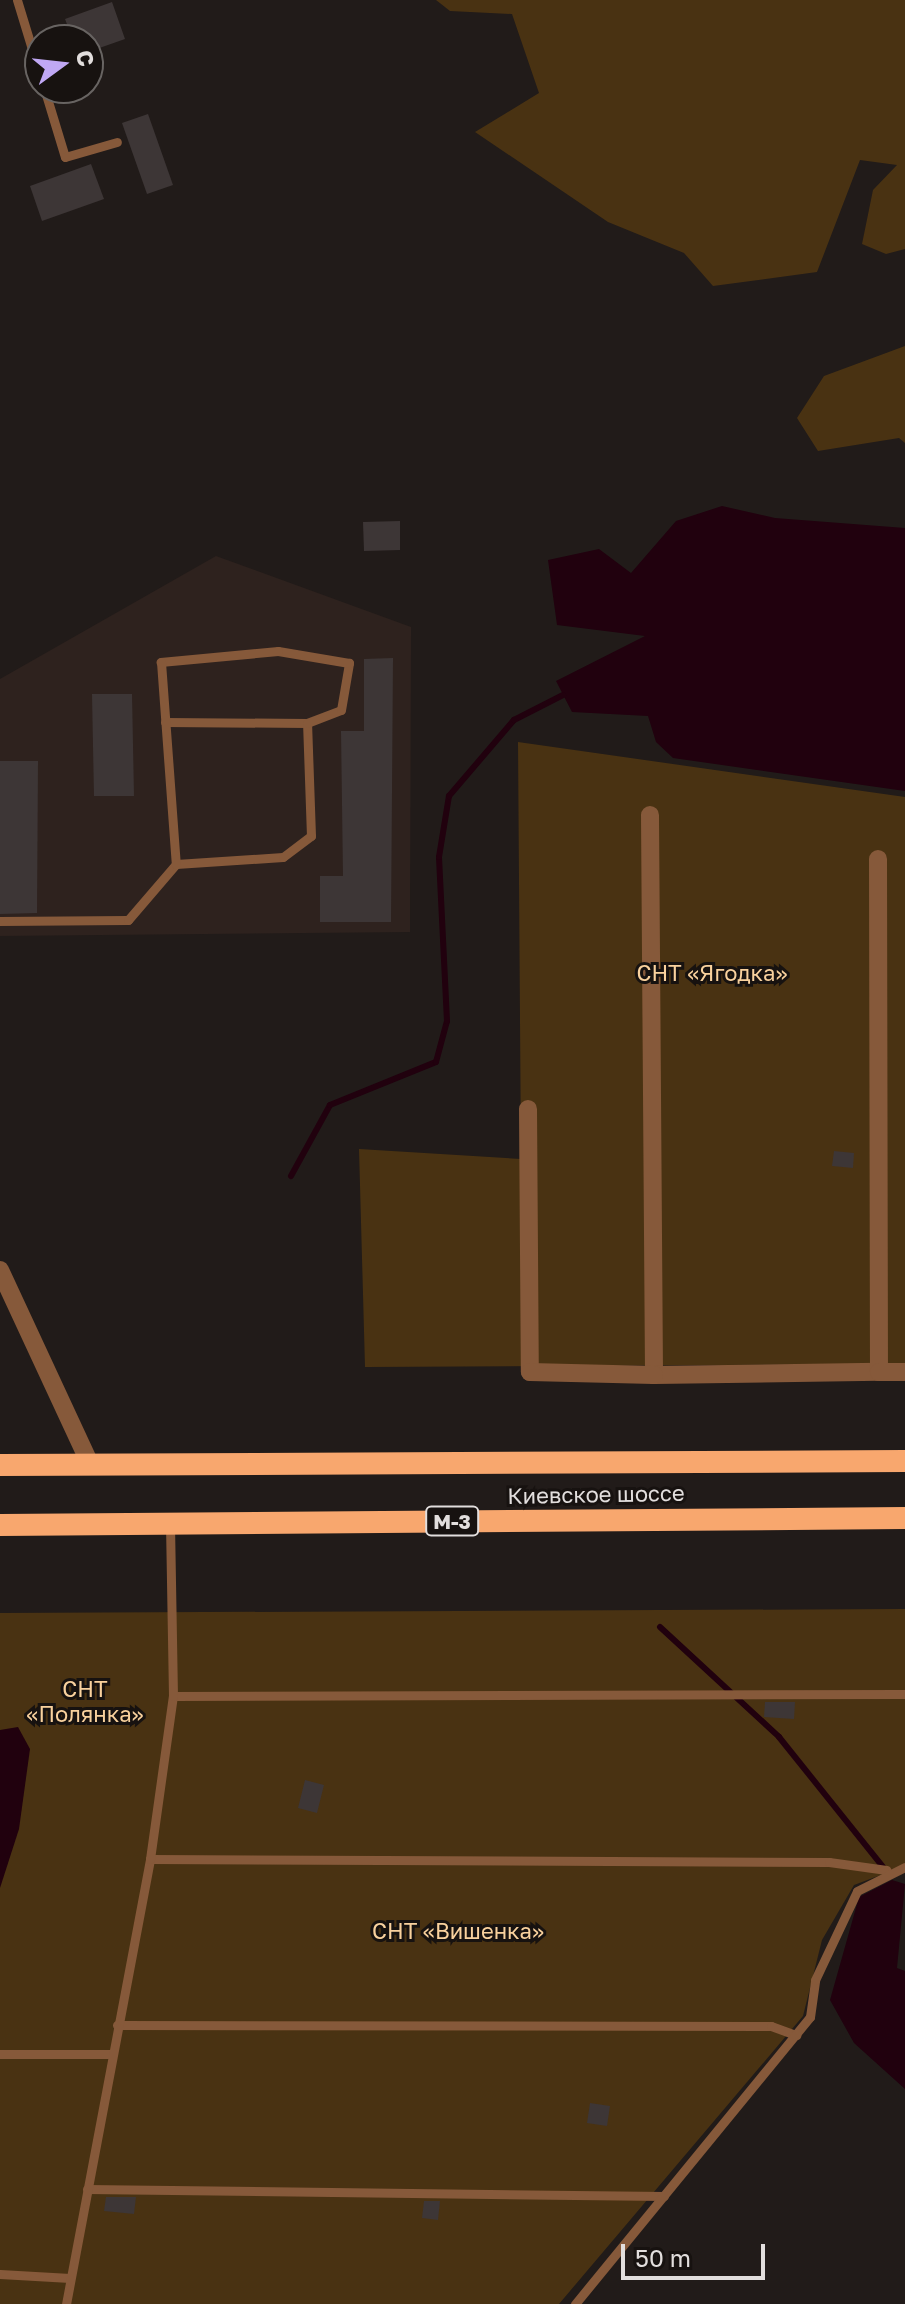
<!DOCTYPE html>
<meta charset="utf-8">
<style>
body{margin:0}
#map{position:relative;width:905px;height:2304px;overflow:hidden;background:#211b19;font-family:"Golos Text",sans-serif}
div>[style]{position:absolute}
.built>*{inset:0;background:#2e221e}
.green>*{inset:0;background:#493212}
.water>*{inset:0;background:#21010e}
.stream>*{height:6px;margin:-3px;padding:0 3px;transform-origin:3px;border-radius:3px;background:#21010e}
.building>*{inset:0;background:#3d3636}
.service>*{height:9px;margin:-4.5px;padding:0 4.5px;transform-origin:4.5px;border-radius:4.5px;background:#86593a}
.minor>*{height:18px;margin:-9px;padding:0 9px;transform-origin:9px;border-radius:9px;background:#86593a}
.trunk>*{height:22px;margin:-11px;padding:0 11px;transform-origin:11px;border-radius:11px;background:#f8a76e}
span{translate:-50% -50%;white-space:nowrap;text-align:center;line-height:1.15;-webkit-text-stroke:6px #171210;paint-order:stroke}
.shield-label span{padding:2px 6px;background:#171210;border:2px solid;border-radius:6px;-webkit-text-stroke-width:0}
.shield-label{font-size:20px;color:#e2dedd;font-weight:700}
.park-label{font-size:22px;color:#f9d19d}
.street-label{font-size:22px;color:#e2dedd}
.north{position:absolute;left:24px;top:24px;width:80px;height:80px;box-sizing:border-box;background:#171210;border:2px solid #686462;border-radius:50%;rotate:75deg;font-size:22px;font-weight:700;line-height:32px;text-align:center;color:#e2dedd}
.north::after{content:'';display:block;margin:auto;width:28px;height:36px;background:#c0a8f4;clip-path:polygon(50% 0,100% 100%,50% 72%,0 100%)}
.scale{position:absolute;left:621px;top:2244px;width:144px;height:36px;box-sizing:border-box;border:4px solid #e2dedd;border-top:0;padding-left:10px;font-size:24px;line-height:28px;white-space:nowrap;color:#e2dedd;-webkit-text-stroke:6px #171210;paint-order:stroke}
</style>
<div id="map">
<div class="built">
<i style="clip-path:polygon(216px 556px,411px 627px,410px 932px,0 936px,0 679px)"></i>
</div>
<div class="green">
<i style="clip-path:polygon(436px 0,905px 0,905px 249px,886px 254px,862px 244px,873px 190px,897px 165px,860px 160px,817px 272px,713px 286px,684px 253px,608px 222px,475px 132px,539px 93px,512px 14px,450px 11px)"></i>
<i style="clip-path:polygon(905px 346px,905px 443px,899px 438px,818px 451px,797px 418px,824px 376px)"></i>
<i style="clip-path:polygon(518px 742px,905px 797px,905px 1364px,365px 1367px,359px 1149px,521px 1159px)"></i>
<i style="clip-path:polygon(905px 1609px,905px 1866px,854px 1885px,822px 1940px,803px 2016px,559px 2304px,0 2304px,0 1613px)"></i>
</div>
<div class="water">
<i style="clip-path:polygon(722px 506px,775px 518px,905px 528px,905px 791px,673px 758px,656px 742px,648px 716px,572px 712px,556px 681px,645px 636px,557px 625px,548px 560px,599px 549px,631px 573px,676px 521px)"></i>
<i style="clip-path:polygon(18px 1727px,30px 1749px,19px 1829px,0 1888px,0 1730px)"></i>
<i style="clip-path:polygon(892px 1880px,905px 1884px,897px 1968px,905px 1971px,905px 2089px,854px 2043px,830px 2000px,859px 1897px)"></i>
</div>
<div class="stream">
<i style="left:291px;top:1176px;width:81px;rotate:-61.2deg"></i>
<i style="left:330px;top:1105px;width:114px;rotate:-22.1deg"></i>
<i style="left:436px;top:1062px;width:42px;rotate:-75deg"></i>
<i style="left:447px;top:1021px;width:164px;rotate:-92.8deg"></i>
<i style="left:439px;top:857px;width:62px;rotate:-80.7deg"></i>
<i style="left:449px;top:796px;width:100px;rotate:-49.5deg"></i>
<i style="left:514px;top:720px;width:55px;rotate:-27deg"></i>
<i style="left:660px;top:1627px;width:162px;rotate:42.7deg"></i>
<i style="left:779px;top:1737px;width:166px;rotate:51.3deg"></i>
</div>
<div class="building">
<i style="clip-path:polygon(112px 2px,125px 39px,88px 52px,88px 40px,73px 40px,65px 19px)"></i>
<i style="clip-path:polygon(148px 114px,173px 185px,147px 194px,122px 123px)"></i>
<i style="clip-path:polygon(91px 164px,104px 199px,42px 221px,30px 186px)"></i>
<i style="clip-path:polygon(400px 521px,400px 550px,364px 551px,363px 522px)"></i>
<i style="clip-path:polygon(393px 658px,391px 922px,320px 922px,320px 876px,343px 876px,341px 731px,364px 731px,364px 659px)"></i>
<i style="clip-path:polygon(92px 694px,132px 694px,134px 796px,94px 796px)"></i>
<i style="clip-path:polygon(0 761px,38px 761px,37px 913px,0 914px)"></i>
<i style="clip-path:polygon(834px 1151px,854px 1153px,853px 1168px,832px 1166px)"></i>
<i style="clip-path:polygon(765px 1702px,795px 1702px,794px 1719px,764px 1717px)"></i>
<i style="clip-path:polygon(305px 1780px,324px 1785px,317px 1813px,298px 1808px)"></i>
<i style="clip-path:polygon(590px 2103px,610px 2106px,607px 2126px,587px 2123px)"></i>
<i style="clip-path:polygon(106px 2197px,136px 2197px,134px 2214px,104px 2211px)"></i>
<i style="clip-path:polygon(424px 2201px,440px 2201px,438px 2220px,422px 2218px)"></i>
</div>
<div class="service">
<i style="left:17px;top:0;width:78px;rotate:73deg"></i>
<i style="left:44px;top:88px;width:72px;rotate:73.1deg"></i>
<i style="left:65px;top:157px;width:54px;rotate:-16.1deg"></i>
<i style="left:165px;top:722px;width:142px;rotate:0.4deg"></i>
<i style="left:0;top:921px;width:128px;rotate:-0.4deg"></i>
<i style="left:128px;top:920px;width:74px;rotate:-49.4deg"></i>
<i style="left:176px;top:864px;width:107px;rotate:-3.7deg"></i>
<i style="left:283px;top:857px;width:35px;rotate:-37deg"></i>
<i style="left:311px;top:836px;width:113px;rotate:-92deg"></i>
<i style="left:307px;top:723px;width:36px;rotate:-21deg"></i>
<i style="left:341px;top:710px;width:48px;rotate:-80.3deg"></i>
<i style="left:349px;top:663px;width:72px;rotate:-170.4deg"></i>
<i style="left:278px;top:651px;width:118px;rotate:174.6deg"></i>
<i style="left:161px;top:662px;width:203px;rotate:85.8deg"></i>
<i style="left:173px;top:1696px;width:732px;rotate:-0.16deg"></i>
<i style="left:150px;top:1859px;width:679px;rotate:0.25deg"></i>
<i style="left:829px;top:1862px;width:58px;rotate:8deg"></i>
<i style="left:117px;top:2025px;width:654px;rotate:0.09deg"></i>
<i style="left:771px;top:2026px;width:27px;rotate:20deg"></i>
<i style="left:0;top:2054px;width:112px"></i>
<i style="left:87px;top:2189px;width:577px;rotate:0.7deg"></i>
<i style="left:0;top:2274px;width:70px;rotate:3.3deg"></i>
<i style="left:66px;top:2304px;width:453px;rotate:-79.3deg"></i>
<i style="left:150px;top:1859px;width:165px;rotate:-82deg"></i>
<i style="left:173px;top:1696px;width:172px;rotate:-91deg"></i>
<i style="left:575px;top:2304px;width:371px;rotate:-50.7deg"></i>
<i style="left:810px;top:2017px;width:37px;rotate:-82deg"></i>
<i style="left:815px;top:1980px;width:98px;rotate:-64.7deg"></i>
<i style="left:857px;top:1891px;width:54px;rotate:-26.6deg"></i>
</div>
<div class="minor">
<i style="left:650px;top:815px;width:560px;rotate:89.59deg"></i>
<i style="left:654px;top:1375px;width:225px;rotate:-0.8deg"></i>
<i style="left:878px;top:859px;width:513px;rotate:89.89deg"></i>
<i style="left:879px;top:1372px;width:26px"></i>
<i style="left:528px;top:1109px;width:263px;rotate:89.6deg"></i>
<i style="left:530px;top:1372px;width:124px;rotate:1.4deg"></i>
<i style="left:0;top:1270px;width:214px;rotate:65.1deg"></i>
</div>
<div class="trunk">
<i style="left:0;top:1465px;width:905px;rotate:-0.25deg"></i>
<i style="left:0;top:1525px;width:905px;rotate:-0.44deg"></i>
</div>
<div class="shield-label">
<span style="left:452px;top:1521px">М-3</span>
</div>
<div class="park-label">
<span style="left:712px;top:973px">СНТ «Ягодка»</span>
<span style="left:85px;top:1701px">СНТ<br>«Полянка»</span>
<span style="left:458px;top:1931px">СНТ «Вишенка»</span>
</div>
<div class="street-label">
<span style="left:596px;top:1494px;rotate:-1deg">Киевское шоссе</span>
</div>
<div class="north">С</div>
<div class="scale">50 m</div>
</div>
